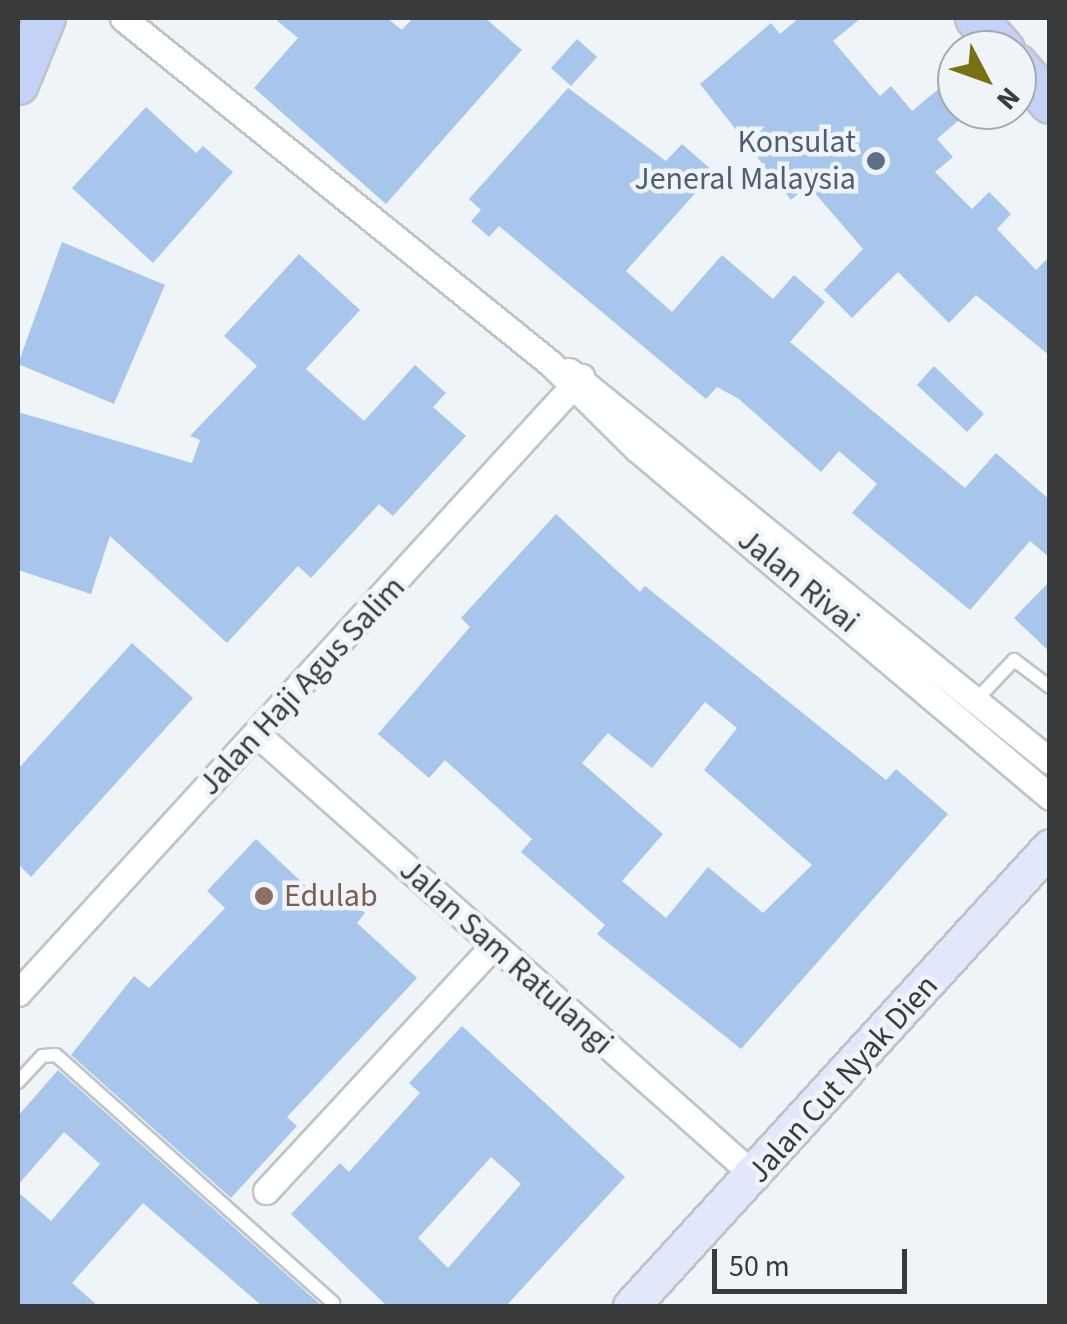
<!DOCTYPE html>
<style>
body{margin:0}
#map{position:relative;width:1067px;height:1324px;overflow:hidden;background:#eff4f9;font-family:"Source Sans 3",sans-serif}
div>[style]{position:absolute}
.building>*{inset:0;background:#a8c6eb}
.roads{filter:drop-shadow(2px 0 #bfc4c9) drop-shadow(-2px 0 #bfc4c9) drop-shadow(0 2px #bfc4c9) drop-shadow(0 -2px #bfc4c9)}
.lane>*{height:12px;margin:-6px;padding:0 6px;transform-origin:6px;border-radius:6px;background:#fff}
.street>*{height:25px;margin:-12.5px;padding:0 12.5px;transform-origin:12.5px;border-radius:12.5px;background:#fff}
.secondary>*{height:35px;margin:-17.5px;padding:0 17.5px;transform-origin:17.5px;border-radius:17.5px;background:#e1e8fc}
.primary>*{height:40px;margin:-20px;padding:0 20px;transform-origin:20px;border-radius:20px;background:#c4d2f8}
.dots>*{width:28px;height:28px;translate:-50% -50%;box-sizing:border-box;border:5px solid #eff4f9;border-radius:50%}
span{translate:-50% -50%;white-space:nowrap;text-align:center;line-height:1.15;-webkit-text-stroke:9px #eff4f9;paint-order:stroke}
.service-label{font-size:32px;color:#4e5e75}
.right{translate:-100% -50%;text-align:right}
.street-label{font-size:32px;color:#383a3c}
.education-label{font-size:32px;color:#785e54}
.left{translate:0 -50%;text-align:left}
.frame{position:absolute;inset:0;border:20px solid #383a3c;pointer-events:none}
.north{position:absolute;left:937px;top:30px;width:100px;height:100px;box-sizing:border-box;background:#eff4f9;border:2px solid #a6aaad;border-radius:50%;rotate:131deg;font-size:28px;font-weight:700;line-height:40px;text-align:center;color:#383a3c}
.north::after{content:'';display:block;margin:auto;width:35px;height:45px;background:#787113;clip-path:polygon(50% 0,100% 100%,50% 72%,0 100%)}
.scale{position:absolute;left:712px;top:1249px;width:195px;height:45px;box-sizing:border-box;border:5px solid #383a3c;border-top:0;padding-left:12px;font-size:30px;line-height:35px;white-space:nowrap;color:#383a3c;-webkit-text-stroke:8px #eff4f9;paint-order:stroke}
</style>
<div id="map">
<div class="building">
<i style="clip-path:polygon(274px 18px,387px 18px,402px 30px,413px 18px,485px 18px,522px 50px,386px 204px,254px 88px,298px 38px)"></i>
<i style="clip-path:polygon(799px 18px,861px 18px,833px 41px,880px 96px,891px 86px,912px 111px,942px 86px,966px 114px,937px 139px,953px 157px,935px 172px,972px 209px,989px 192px,1011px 214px,997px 229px,1036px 270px,1050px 256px,1050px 356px,976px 295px,949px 323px,898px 272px,852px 318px,824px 290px,863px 249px,808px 185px,791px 200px,700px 84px,771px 23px,780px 34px)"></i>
<i style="clip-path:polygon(577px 39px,597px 57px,571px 86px,551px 68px)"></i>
<i style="clip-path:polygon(568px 88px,666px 161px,682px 144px,714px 172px,626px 271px,672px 312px,722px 255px,773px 299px,794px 275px,825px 302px,790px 342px,965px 488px,996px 453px,1050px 500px,1050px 558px,1030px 541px,970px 610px,852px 513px,877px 484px,839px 451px,821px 472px,739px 399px,717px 387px,706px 399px,499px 226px,489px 237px,471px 221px,481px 210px,469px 199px)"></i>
<i style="clip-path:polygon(146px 107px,196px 153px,203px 146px,233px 172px,153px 263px,72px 188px)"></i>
<i style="clip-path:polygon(62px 242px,165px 285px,114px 404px,18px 364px)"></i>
<i style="clip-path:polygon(299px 254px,360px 310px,306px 369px,364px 421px,415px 365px,446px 393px,433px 407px,466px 436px,393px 516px,379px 504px,311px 578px,298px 566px,227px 643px,110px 536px,91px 594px,18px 570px,18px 412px,192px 463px,200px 440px,190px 436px,257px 366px,224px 336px)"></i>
<i style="clip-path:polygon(934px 366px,984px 414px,967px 432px,917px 385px)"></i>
<i style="clip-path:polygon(evenodd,556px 514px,640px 592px,645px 586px,886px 780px,896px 769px,948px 814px,741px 1049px,597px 934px,605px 925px,521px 852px,532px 839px,445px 760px,429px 778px,378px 734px,470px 627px,461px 618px,556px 514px,705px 702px,737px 728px,704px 770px,812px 865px,763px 913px,708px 867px,666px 918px,622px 881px,663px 834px,582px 763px,608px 733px,652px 768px,705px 702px)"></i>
<i style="clip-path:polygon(1050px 581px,1050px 652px,1014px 618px)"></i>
<i style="clip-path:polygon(132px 643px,193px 698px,31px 877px,18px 864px,18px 769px)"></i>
<i style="clip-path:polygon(256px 839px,329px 908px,341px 894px,365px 913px,357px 923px,417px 978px,287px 1117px,297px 1126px,231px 1198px,71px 1055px,134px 976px,149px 988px,225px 908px,207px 891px)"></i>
<i style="clip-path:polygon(evenodd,462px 1026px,625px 1177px,506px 1306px,387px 1306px,291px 1214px,340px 1163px,349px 1172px,420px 1093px,409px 1083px,462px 1026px,491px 1157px,521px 1184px,448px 1268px,418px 1238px,491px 1157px)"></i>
<i style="clip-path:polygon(58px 1070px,322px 1306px,262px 1306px,143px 1203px,72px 1283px,98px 1306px,18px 1306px,18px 1192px,51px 1221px,100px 1164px,64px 1132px,18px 1185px,18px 1116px)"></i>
</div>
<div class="roads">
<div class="lane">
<i style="left:977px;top:699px;width:54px;rotate:-46.5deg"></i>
<i style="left:1014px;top:660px;width:45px;rotate:36.9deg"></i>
<i style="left:18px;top:1082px;width:35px;rotate:-47deg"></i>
<i style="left:42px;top:1056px;width:14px;rotate:-4deg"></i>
<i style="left:56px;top:1055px;width:372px;rotate:41.8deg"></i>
</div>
<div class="street">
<i style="left:123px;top:18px;width:549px;rotate:38.94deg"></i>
<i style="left:550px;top:363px;width:122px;rotate:44.7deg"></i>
<i style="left:637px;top:449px;width:540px;rotate:40.12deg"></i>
<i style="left:569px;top:371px;width:619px;rotate:39.04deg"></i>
<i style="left:258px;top:735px;width:666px;rotate:41.59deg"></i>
<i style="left:18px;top:993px;width:835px;rotate:-47.57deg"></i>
<i style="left:266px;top:1191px;width:334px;rotate:-47.2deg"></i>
</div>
<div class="secondary">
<i style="left:631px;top:1306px;width:621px;rotate:-47.61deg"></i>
</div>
<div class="primary">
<i style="left:976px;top:18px;width:43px;rotate:48.8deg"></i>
<i style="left:1017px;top:65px;width:50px;rotate:49deg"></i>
<i style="left:18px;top:84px;width:71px;rotate:-67.8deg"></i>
</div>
</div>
<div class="dots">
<i style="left:876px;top:161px;background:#5c6f8a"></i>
<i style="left:264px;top:896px;background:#8d6e63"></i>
</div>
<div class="service-label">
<span class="right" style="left:856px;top:161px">Konsulat<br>Jeneral Malaysia</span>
</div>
<div class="street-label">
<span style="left:798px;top:581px;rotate:39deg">Jalan Rivai</span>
<span style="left:302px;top:686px;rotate:-47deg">Jalan Haji Agus Salim</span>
<span style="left:506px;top:957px;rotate:42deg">Jalan Sam Ratulangi</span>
<span style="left:843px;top:1079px;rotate:-48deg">Jalan Cut Nyak Dien</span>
</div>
<div class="education-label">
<span class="left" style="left:284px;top:896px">Edulab</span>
</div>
<div class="frame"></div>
<div class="north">N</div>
<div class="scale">50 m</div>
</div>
